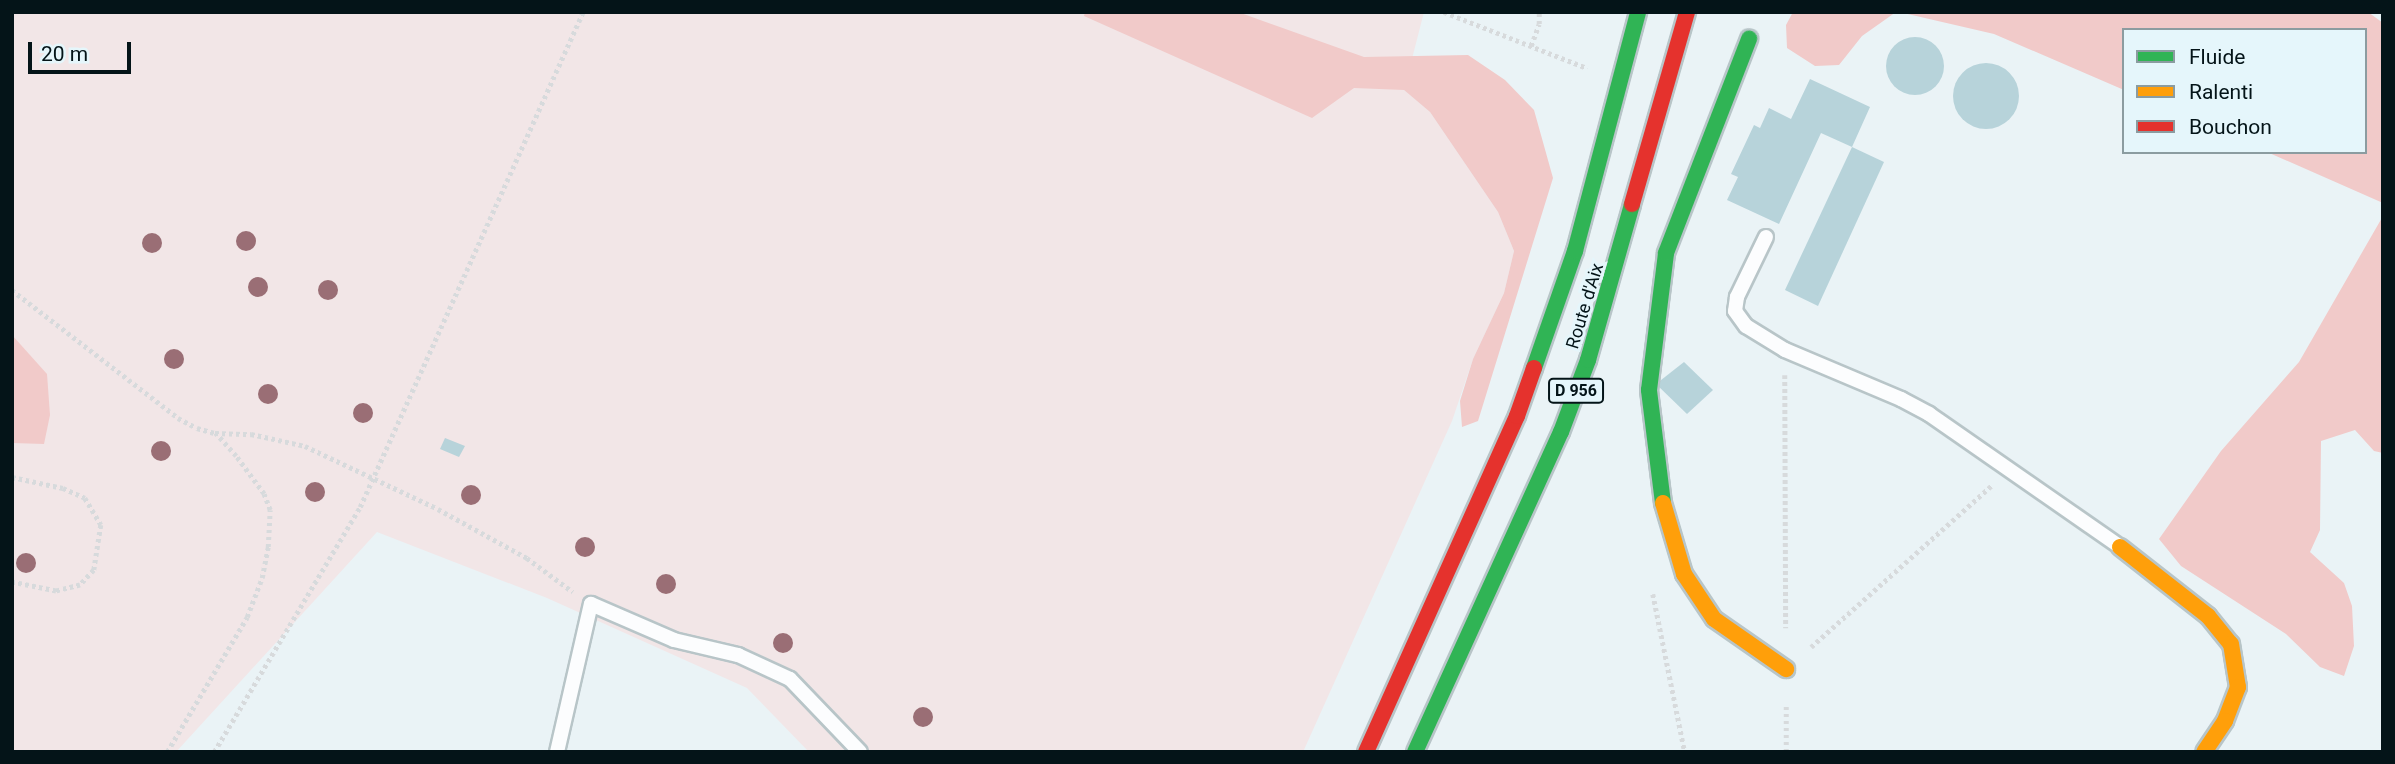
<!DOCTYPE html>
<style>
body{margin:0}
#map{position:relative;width:2395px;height:764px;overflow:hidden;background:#eaf3f6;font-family:Roboto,sans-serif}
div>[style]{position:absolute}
.green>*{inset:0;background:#f2e6e7}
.forest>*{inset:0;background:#f1cac9}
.building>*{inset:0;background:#b7d3da}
.round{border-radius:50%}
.path>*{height:4.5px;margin-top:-2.25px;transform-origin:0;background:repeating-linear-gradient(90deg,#d7dadc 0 3.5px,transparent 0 7px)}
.roads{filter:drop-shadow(2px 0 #b8c5c8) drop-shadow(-2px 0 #b8c5c8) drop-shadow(0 2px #b8c5c8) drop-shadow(0 -2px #b8c5c8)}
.lane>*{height:14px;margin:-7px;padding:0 7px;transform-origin:7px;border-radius:7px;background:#fcfdfe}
.fast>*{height:16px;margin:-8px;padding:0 8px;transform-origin:8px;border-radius:8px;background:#30b455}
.slow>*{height:16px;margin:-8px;padding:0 8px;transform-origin:8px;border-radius:8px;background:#ff9f0a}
.jam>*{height:16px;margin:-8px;padding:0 8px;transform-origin:8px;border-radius:8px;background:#e5322d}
.trees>*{width:20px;height:20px;margin:-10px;border-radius:50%;background:#9a6e75}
span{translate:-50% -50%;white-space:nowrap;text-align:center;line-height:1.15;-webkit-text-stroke:6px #e5f6fb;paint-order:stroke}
.shield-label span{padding:2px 5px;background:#e5f6fb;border:2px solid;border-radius:5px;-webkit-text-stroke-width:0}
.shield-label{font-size:16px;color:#041418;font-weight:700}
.street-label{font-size:18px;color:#041418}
.frame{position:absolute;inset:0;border:14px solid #041418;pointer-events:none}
.legend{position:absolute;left:2122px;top:28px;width:245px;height:126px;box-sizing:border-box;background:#e5f6fb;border:2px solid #8b9ca0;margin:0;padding:9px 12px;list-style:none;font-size:21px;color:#041418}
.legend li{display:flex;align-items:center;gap:14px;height:35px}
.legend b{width:35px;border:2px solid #8b9ca0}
.scale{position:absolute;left:28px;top:42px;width:103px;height:32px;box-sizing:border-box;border:4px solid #041418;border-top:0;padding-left:9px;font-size:21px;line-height:24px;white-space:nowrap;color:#041418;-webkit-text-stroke:5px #e5f6fb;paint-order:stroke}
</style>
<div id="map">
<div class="green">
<i style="clip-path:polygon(12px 12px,1424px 12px,1404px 90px,1430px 112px,1498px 212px,1514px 251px,1504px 293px,1473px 359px,1452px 421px,1303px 752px,809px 752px,747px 688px,547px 598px,377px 532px,176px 752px,12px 752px)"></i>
</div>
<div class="forest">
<i style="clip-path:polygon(1085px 12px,1238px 12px,1364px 57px,1468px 55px,1505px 80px,1534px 110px,1553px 178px,1478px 421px,1462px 427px,1460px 401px,1473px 359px,1504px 293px,1514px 251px,1498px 212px,1430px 112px,1404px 90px,1354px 88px,1312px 118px,1084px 16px)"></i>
<i style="clip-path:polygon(1793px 12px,1896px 12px,1862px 36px,1839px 65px,1815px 66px,1787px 48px,1786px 25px)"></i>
<i style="clip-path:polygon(1899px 12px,2368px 12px,2383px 23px,2383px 203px,2267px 152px,2365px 152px,2365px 30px,2124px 30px,2124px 90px,1994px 34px)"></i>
<i style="clip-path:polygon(2383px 216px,2383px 453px,2374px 451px,2355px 430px,2321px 441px,2320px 530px,2310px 552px,2344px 583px,2352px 606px,2354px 646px,2344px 676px,2320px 667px,2286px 634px,2181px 566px,2159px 539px,2221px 451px,2299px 362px)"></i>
<i style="clip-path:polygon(12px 335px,47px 374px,50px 415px,44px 444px,12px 443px)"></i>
</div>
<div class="building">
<i class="round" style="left:1886px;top:37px;width:58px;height:58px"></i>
<i class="round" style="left:1953px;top:63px;width:66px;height:66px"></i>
<i style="clip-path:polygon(1810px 79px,1870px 107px,1852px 147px,1821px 133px,1779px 224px,1727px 200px,1738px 177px,1731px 174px,1754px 125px,1760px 128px,1769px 108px,1791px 119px)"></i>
<i style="clip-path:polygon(1852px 147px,1884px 162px,1818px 306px,1785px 290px)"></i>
<i style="clip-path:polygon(1684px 362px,1713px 390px,1687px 414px,1656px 384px)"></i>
<i style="clip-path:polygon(445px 438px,465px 446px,459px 457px,440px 449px)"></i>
</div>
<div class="path">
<i style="left:1444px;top:12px;width:154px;rotate:21.4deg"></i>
<i style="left:1531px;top:46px;width:23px;rotate:-70deg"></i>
<i style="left:1539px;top:24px;width:12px;rotate:-90deg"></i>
<i style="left:12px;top:290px;width:210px;rotate:37.6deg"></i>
<i style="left:178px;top:418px;width:21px;rotate:28deg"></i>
<i style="left:197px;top:428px;width:19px;rotate:16deg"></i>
<i style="left:215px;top:433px;width:36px;rotate:2deg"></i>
<i style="left:251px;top:434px;width:55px;rotate:12.5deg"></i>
<i style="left:305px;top:446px;width:147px;rotate:25.3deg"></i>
<i style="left:438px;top:509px;width:102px;rotate:28.8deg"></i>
<i style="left:527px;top:558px;width:57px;rotate:36.5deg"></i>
<i style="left:1785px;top:375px;width:253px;rotate:89.8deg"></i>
<i style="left:12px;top:477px;width:52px;rotate:12.2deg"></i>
<i style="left:63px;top:488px;width:24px;rotate:24deg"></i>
<i style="left:85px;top:498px;width:31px;rotate:59deg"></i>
<i style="left:101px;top:525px;width:46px;rotate:98.8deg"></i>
<i style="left:94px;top:570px;width:21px;rotate:133deg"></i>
<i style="left:80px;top:585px;width:25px;rotate:166deg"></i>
<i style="left:56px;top:591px;width:45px;rotate:-168.4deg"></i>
<i style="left:1653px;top:594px;width:161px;rotate:78.6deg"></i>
<i style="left:1811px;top:647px;width:243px;rotate:-41.8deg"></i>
<i style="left:167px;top:752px;width:157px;rotate:-59.3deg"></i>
<i style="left:247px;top:617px;width:42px;rotate:-69deg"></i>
<i style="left:262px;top:578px;width:32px;rotate:-79deg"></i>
<i style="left:268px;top:547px;width:37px;rotate:-87deg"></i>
<i style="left:270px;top:510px;width:17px;rotate:-111deg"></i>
<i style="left:264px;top:494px;width:47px;rotate:-126.4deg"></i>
<i style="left:236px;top:456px;width:31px;rotate:-132deg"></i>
<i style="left:214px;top:752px;width:285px;rotate:-59.2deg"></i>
<i style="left:360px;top:507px;width:543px;rotate:-65.75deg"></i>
<i style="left:1786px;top:752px;width:48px;rotate:-90deg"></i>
</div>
<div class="roads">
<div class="lane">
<i style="left:1766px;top:237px;width:67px;rotate:115.8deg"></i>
<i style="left:1737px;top:297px;width:14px;rotate:98deg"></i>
<i style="left:1735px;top:311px;width:19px;rotate:54deg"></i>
<i style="left:1746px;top:326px;width:46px;rotate:31.6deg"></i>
<i style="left:1785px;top:350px;width:126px;rotate:22.9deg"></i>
<i style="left:1901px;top:399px;width:32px;rotate:28deg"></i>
<i style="left:1929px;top:414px;width:231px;rotate:34.8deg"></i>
<i style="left:557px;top:752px;width:152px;rotate:-77.1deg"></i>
<i style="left:591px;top:604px;width:90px;rotate:23.4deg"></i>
<i style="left:674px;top:640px;width:66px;rotate:13.2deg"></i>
<i style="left:738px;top:655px;width:57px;rotate:24.8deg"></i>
<i style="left:790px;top:679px;width:101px;rotate:46.2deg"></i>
</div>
<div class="fast">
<i style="left:1534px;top:368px;width:124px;rotate:-70.7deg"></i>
<i style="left:1575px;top:251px;width:247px;rotate:-75.2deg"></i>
<i style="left:1663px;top:503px;width:114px;rotate:-97.1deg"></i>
<i style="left:1649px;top:390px;width:138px;rotate:-82.9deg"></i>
<i style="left:1666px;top:253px;width:230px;rotate:-68.8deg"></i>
<i style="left:1415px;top:752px;width:352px;rotate:-65.5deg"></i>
<i style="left:1561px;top:432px;width:77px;rotate:-69.4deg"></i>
<i style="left:1588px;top:360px;width:162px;rotate:-74.2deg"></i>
</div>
<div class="slow">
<i style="left:1663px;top:503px;width:74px;rotate:73.5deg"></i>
<i style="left:1684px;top:574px;width:54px;rotate:56.3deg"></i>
<i style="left:1714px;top:619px;width:88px;rotate:34.8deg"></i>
<i style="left:2120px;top:547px;width:112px;rotate:38.1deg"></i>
<i style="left:2208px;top:616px;width:36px;rotate:51deg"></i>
<i style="left:2231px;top:644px;width:44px;rotate:80.8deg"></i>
<i style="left:2238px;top:687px;width:36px;rotate:111deg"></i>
<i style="left:2225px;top:721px;width:37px;rotate:124deg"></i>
</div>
<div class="jam">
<i style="left:1632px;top:204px;width:200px;rotate:-74deg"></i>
<i style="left:1366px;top:752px;width:368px;rotate:-65.8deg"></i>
<i style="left:1517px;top:416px;width:51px;rotate:-70.5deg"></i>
</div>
</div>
<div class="trees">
<i style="left:246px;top:241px"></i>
<i style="left:152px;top:243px"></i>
<i style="left:258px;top:287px"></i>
<i style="left:328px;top:290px"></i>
<i style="left:174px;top:359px"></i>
<i style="left:268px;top:394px"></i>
<i style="left:363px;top:413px"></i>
<i style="left:161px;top:451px"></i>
<i style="left:315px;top:492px"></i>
<i style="left:471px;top:495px"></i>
<i style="left:585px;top:547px"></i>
<i style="left:26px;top:563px"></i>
<i style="left:666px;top:584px"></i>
<i style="left:783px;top:643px"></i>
<i style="left:923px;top:717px"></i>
</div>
<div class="shield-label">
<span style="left:1576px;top:391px">D 956</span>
</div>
<div class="street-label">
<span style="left:1585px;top:306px;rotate:-73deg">Route d'Aix</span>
</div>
<div class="frame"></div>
<ul class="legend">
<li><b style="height:9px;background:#30b455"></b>Fluide</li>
<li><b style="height:9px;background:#ff9f0a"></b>Ralenti</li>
<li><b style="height:9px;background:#e5322d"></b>Bouchon</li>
</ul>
<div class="scale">20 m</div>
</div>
